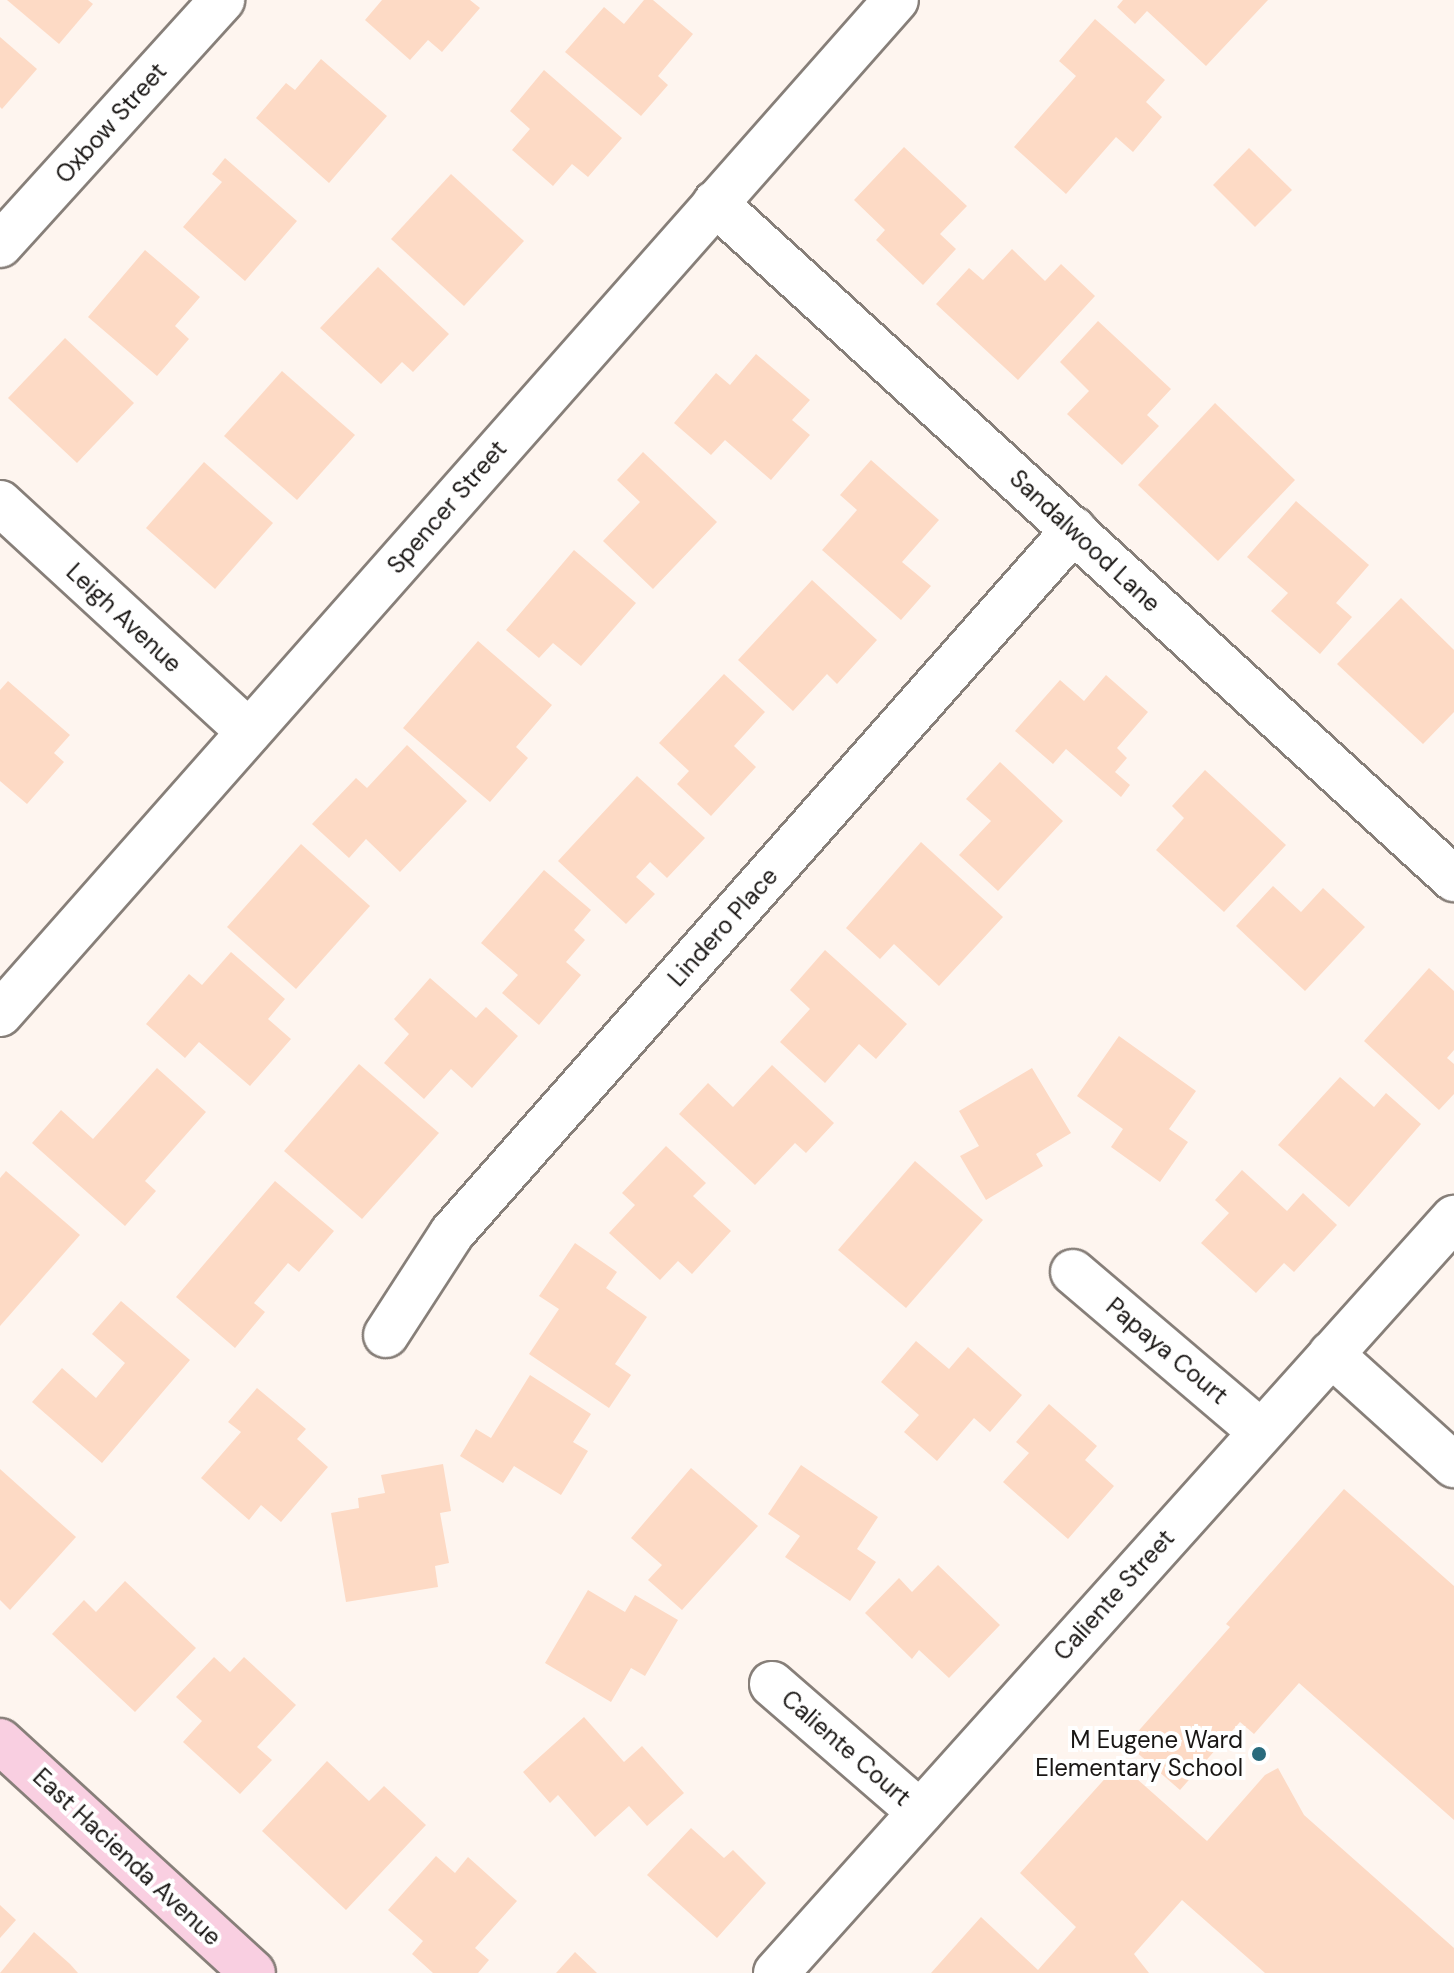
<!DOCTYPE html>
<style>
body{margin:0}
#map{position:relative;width:1454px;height:1973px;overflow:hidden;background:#fef5ef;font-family:"DM Sans",sans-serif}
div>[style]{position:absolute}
.building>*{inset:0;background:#fddac5}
.roads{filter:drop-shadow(2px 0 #877f79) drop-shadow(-2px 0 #877f79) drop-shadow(0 2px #877f79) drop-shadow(0 -2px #877f79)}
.minor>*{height:44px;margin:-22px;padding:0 22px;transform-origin:22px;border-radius:22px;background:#fff}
.major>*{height:44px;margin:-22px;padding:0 22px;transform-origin:22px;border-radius:22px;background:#f9cfe1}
.dots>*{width:22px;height:22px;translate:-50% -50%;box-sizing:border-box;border:4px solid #fff;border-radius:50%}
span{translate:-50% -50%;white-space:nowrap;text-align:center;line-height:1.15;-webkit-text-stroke:8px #fff;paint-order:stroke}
.street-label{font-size:24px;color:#191614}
.poi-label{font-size:24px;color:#191614}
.right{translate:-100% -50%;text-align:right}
</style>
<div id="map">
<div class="building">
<i style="clip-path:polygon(7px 0,88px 0,93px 4px,59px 44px)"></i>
<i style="clip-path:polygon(382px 0,470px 0,480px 8px,442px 52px,428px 40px,410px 60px,365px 20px)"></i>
<i style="clip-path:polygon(644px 0,653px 0,693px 34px,658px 76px,668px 85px,641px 116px,565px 52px,604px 7px,624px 24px)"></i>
<i style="clip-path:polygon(1123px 0,1268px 0,1206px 66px,1147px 11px,1135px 24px,1117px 7px)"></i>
<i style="clip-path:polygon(1095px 19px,1165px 80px,1146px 102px,1162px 117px,1133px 152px,1116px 137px,1066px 194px,1014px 147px,1076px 76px,1059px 61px)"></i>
<i style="clip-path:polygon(0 37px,37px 69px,2px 109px,0 107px)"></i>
<i style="clip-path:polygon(321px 59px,387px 116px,329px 183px,256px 118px,286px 83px,295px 90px)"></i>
<i style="clip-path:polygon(544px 70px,622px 138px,588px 177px,572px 164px,553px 186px,512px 150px,530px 129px,510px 111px)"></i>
<i style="clip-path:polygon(904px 147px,967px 206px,940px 234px,956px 249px,923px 285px,876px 240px,885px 230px,854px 200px)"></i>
<i style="clip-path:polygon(1249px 148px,1292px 190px,1255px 227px,1213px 185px)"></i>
<i style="clip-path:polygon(225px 158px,297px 221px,245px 281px,183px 227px,222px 182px,212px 174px)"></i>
<i style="clip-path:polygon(451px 174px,524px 241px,464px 306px,391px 239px)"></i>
<i style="clip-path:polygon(1012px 249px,1045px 281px,1061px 264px,1095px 296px,1018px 380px,936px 304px,969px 268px,983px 280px)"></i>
<i style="clip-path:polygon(145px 250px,200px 297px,175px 326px,189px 339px,157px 376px,88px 317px)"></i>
<i style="clip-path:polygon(378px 267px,449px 334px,413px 372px,402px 362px,381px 384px,320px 328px)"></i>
<i style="clip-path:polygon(1098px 321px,1171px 389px,1147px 415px,1159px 426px,1122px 465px,1067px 414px,1089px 391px,1060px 362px)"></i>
<i style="clip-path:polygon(65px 338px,134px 403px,77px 463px,8px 398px)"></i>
<i style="clip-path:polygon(756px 354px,810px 400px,792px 420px,810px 435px,771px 480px,725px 440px,711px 455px,674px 423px,716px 373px,730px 385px)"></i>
<i style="clip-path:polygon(282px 371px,355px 435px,297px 500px,224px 436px)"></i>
<i style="clip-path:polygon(1215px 403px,1295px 480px,1218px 561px,1138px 485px)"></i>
<i style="clip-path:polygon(643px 452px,717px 522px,653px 589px,603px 541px,640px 502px,617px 480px)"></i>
<i style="clip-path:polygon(871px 460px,939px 520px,902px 562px,931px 586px,901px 620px,822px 550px,857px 510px,840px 495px)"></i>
<i style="clip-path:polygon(204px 462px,273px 523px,215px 589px,146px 528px)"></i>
<i style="clip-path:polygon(1296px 501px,1369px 565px,1336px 603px,1352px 617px,1320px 654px,1271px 611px,1288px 593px,1247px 557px)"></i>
<i style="clip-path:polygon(574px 550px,636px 603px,581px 666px,553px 643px,539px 658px,506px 630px)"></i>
<i style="clip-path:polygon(812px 580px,877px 640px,837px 684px,827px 674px,793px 711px,738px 660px)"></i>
<i style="clip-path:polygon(1401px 598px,1454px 650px,1454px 712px,1423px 744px,1337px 664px)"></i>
<i style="clip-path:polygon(478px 641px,552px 705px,516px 747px,528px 758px,490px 802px,403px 728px)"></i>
<i style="clip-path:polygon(724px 674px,765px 712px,734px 746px,756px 767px,711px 816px,677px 784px,689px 771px,659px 743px)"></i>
<i style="clip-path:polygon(1106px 675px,1148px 712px,1117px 748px,1127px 758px,1115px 772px,1130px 785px,1121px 797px,1066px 749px,1053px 764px,1015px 731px,1060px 680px,1084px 701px)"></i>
<i style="clip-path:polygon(8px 681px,70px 735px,54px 753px,64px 762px,27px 804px,0 781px,0 690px)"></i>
<i style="clip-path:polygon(407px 745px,467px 801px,400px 872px,366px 839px,349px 858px,312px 824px,356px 778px,367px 788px)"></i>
<i style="clip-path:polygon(1000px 762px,1063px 821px,998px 891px,959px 855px,991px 821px,966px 799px)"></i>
<i style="clip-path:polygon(1205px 770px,1286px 845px,1224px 912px,1156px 850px,1184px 818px,1172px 806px)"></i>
<i style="clip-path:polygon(637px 776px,705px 838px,667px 878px,650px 862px,636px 877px,655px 894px,626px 924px,558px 861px)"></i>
<i style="clip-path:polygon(921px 842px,1003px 917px,939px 986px,894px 944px,880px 959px,846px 928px)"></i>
<i style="clip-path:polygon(301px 844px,370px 906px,296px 989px,227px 927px)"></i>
<i style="clip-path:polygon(544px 870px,591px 910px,574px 930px,585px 940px,566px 962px,581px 975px,539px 1025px,502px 993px,518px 975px,481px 943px)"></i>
<i style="clip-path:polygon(1273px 886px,1301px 912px,1323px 888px,1365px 927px,1305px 991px,1236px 926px)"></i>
<i style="clip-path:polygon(825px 950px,907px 1024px,876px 1059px,859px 1044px,825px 1083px,780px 1042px,810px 1009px,790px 990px)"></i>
<i style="clip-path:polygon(231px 952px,285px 999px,268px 1019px,291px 1039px,250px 1086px,199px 1042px,185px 1058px,146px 1024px,189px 974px,202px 985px)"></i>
<i style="clip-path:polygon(1429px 968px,1454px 991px,1454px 1050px,1447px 1058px,1454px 1064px,1454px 1094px,1439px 1110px,1364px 1041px)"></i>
<i style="clip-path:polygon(430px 978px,476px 1018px,486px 1007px,518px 1036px,472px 1088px,451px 1069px,424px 1099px,384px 1063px,409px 1034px,394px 1019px)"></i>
<i style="clip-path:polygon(1119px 1036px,1196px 1091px,1169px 1129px,1188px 1142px,1160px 1182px,1111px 1147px,1123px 1129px,1077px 1096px)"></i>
<i style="clip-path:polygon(359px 1064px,439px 1133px,362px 1219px,284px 1151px)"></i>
<i style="clip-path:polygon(772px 1065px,834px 1123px,806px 1153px,795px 1143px,755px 1185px,679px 1114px,708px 1083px,733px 1107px)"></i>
<i style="clip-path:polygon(157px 1068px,206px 1112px,145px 1181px,156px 1191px,125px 1226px,32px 1143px,61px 1110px,93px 1139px)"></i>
<i style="clip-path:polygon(1032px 1068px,1071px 1133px,1036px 1154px,1043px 1166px,986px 1200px,960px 1156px,979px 1146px,959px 1111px)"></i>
<i style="clip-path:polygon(1340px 1077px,1374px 1107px,1386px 1093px,1421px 1124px,1349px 1207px,1278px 1145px)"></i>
<i style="clip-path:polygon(666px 1146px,706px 1183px,693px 1196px,731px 1231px,692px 1274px,678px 1261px,660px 1280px,609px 1233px,635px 1205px,622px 1193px)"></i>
<i style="clip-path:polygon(915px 1161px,983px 1220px,906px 1308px,838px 1250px)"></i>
<i style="clip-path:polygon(1242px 1170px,1287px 1211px,1303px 1193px,1337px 1225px,1294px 1272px,1284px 1263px,1256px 1293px,1201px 1243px,1229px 1213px,1215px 1200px)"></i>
<i style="clip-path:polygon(6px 1171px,80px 1235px,0 1326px,0 1178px)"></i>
<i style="clip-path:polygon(275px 1181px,334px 1231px,299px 1272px,288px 1263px,254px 1303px,265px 1312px,235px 1348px,176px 1297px)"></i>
<i style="clip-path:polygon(575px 1243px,617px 1272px,606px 1288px,647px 1317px,615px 1364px,631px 1375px,609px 1408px,529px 1354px,559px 1309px,539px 1296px)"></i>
<i style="clip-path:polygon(121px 1301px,190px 1360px,102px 1463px,32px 1402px,62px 1368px,96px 1398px,125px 1363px,92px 1334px)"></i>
<i style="clip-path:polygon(916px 1341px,949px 1369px,968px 1347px,1022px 1395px,990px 1432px,974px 1418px,937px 1461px,904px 1432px,919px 1415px,881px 1382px)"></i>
<i style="clip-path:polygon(530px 1375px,591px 1414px,573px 1442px,588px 1451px,561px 1495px,514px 1466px,503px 1483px,460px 1456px,476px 1429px,491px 1438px)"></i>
<i style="clip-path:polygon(257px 1388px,306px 1429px,297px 1439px,328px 1467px,281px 1522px,261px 1505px,249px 1520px,201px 1478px,241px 1432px,228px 1422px)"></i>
<i style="clip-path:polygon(1049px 1404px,1097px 1446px,1085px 1460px,1114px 1486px,1068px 1539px,1003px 1482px,1029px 1453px,1016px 1442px)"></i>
<i style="clip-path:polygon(443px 1464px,451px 1511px,440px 1513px,449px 1563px,435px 1566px,438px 1587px,346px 1602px,331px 1513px,359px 1508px,358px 1498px,385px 1493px,381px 1475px)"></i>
<i style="clip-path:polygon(801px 1465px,878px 1517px,857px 1549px,876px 1562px,850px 1601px,785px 1557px,800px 1536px,768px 1514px)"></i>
<i style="clip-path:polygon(691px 1468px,758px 1526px,682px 1610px,648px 1580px,662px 1565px,631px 1538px)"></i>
<i style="clip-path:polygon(0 1469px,76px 1537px,10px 1610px,0 1600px)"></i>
<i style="clip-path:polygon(1344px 1489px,1454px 1586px,1454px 1820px,1299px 1683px,1254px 1734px,1240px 1722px,1180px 1790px,1127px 1744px,1230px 1627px,1226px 1624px)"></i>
<i style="clip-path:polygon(938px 1565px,1000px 1625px,949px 1678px,919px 1650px,912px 1659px,865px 1613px,899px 1578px,912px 1592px)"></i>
<i style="clip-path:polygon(125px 1581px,196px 1648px,135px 1712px,52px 1634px,84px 1600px,96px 1612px)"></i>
<i style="clip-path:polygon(588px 1590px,625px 1612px,635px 1595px,678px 1620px,645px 1676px,631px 1668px,611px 1702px,545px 1663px)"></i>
<i style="clip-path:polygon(214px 1657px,230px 1672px,244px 1657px,296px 1705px,257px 1747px,272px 1760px,240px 1794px,183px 1742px,202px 1721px,176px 1697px)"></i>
<i style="clip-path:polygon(584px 1717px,624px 1762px,642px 1746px,684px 1793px,647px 1826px,629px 1806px,595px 1837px,558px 1795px,550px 1803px,523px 1772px)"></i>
<i style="clip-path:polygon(327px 1761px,369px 1801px,384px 1786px,426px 1825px,346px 1910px,262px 1831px)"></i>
<i style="clip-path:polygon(1119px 1763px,1207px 1841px,1265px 1775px,1278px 1768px,1304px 1815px,1454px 1948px,1454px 1973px,1265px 1973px,1182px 1900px,1134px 1954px,1149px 1973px,931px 1973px,981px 1917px,1038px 1970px,1076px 1927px,1020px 1873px)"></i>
<i style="clip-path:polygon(691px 1828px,724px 1858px,733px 1850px,766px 1883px,717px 1938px,647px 1875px)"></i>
<i style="clip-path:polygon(436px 1856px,455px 1873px,468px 1857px,517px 1901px,475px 1948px,489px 1960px,478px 1973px,433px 1973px,412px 1954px,423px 1941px,388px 1910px)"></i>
<i style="clip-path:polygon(0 1905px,16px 1920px,0 1938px)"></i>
<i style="clip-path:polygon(34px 1932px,70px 1964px,78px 1973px,0 1973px)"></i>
<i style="clip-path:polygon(575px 1952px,597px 1973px,556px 1973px)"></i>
</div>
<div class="roads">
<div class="minor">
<i style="left:715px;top:203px;width:1002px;rotate:42.45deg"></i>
<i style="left:0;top:245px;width:331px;rotate:-47.8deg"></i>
<i style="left:0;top:503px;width:338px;rotate:42.6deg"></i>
<i style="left:0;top:1014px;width:1353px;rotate:-48.54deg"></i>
<i style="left:1073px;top:1272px;width:245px;rotate:40.4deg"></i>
<i style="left:386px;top:1335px;width:121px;rotate:-57.1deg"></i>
<i style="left:452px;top:1233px;width:939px;rotate:-48.5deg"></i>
<i style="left:1331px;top:1354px;width:166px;rotate:42.1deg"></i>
<i style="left:772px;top:1684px;width:196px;rotate:40.9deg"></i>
<i style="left:776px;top:1973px;width:1015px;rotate:-48.08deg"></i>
</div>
<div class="major">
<i style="left:0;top:1741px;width:343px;rotate:42.5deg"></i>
</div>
</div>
<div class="dots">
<i style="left:1259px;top:1754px;background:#296b7d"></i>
</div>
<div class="street-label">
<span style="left:111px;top:123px;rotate:-48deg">Oxbow Street</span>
<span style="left:447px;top:507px;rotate:-49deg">Spencer Street</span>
<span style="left:1085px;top:541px;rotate:43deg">Sandalwood Lane</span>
<span style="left:124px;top:618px;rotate:43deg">Leigh Avenue</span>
<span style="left:723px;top:927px;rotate:-48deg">Lindero Place</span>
<span style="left:1167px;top:1351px;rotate:40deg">Papaya Court</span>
<span style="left:1114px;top:1595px;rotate:-48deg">Caliente Street</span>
<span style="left:846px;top:1748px;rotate:41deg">Caliente Court</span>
<span style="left:127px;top:1857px;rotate:43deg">East Hacienda Avenue</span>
</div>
<div class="poi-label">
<span class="right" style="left:1243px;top:1754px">M Eugene Ward<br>Elementary School</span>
</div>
</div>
